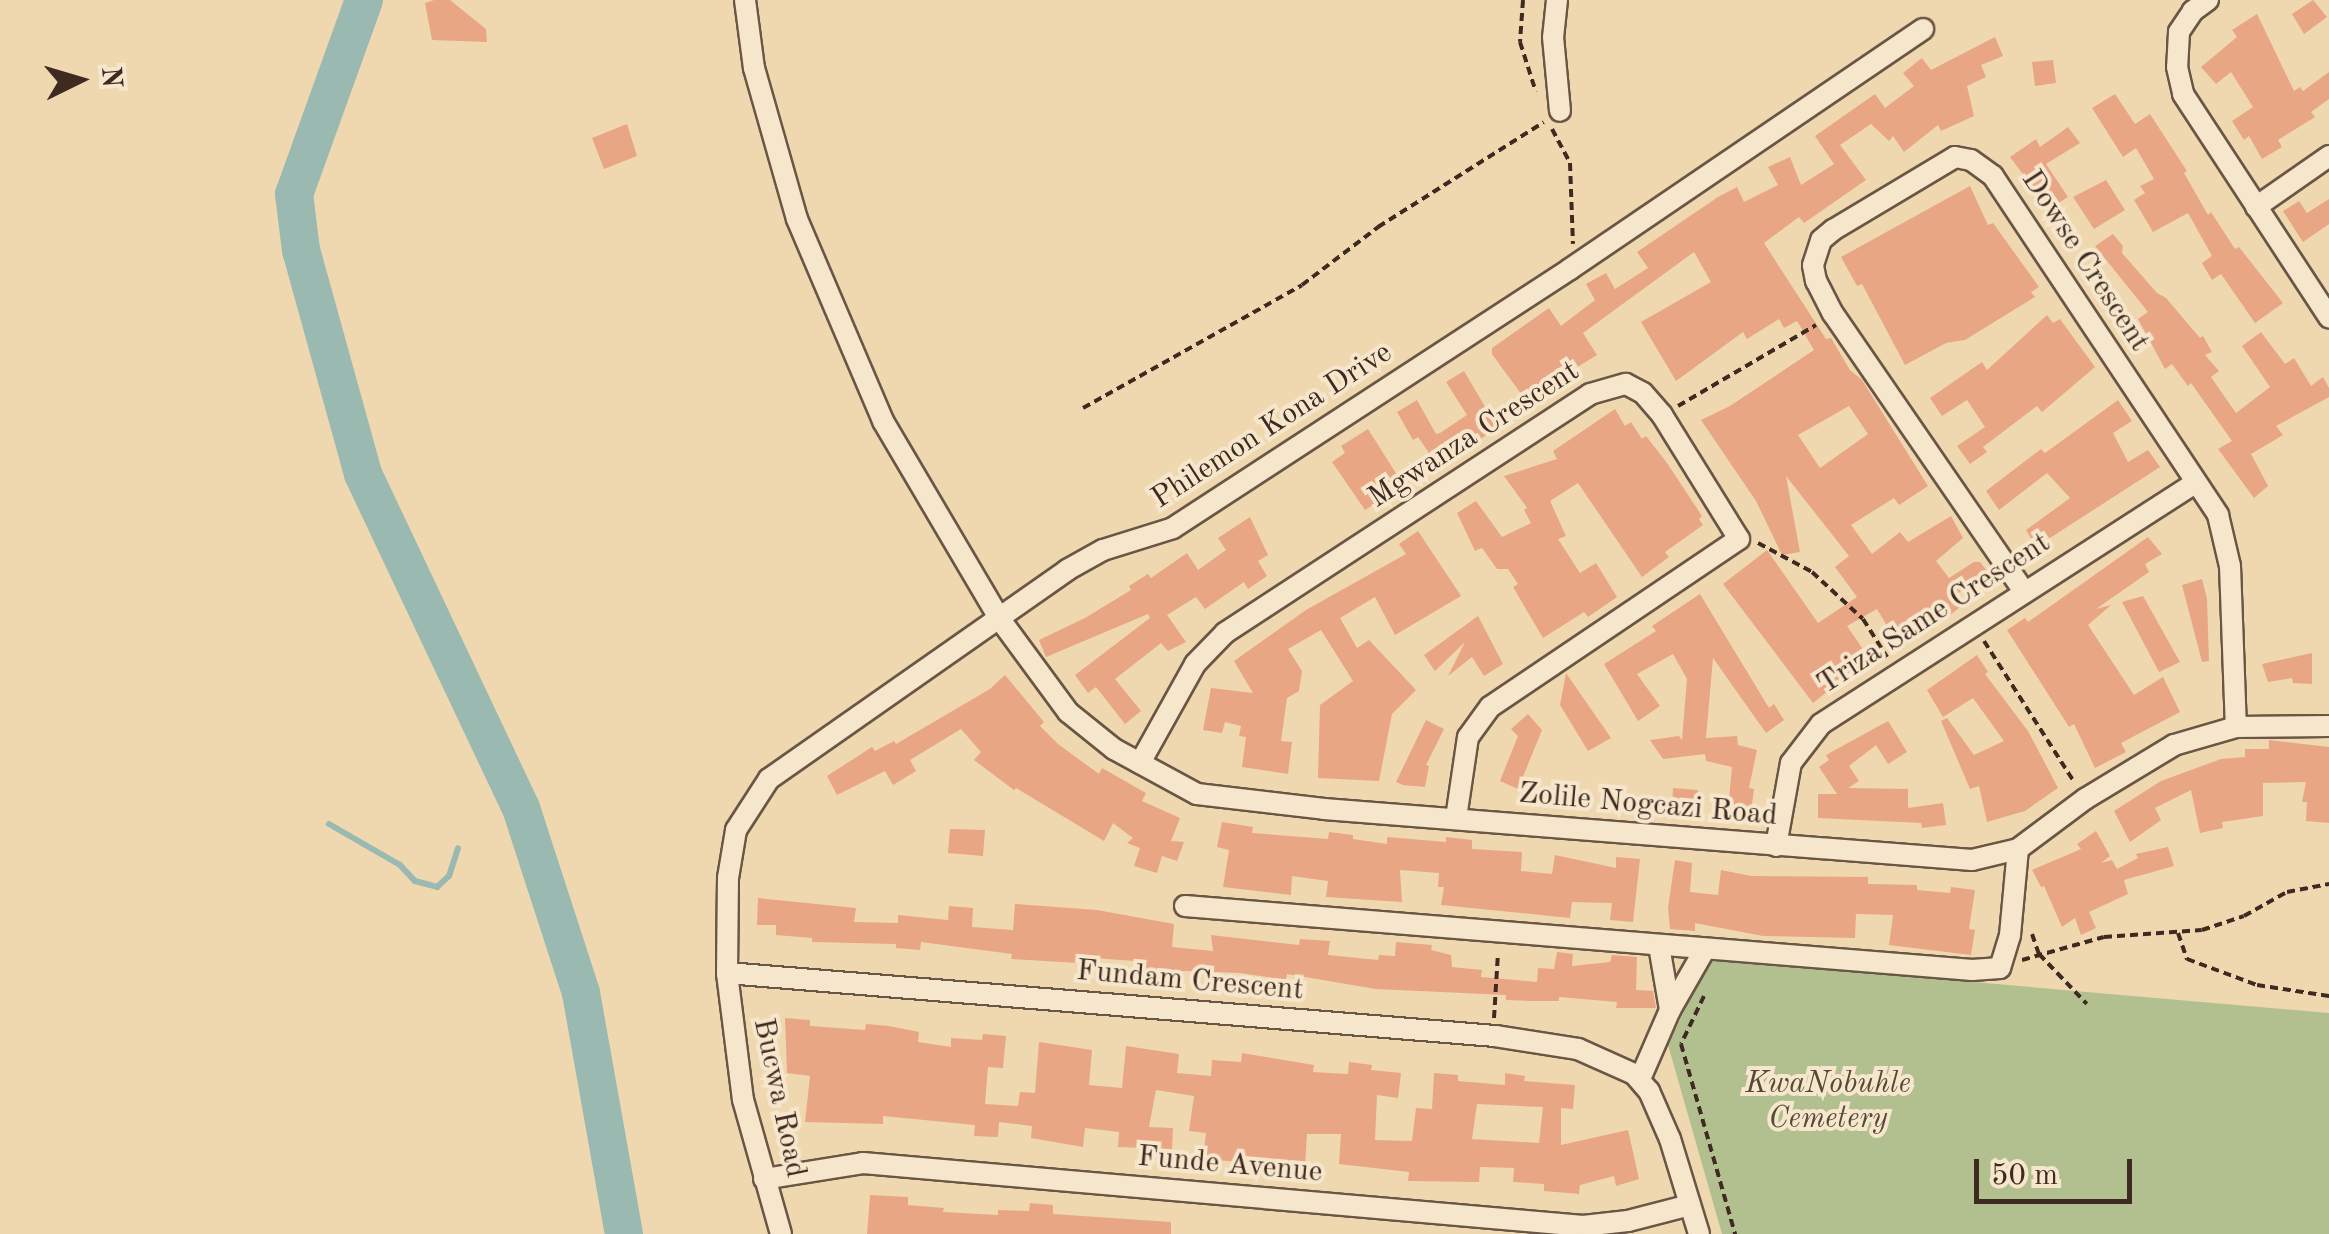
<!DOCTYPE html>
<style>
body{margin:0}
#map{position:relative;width:2329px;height:1234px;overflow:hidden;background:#efd8b0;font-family:"Old Standard TT",serif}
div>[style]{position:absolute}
.green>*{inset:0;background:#b2c090}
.stream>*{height:6px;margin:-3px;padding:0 3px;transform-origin:3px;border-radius:3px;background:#9ab9b1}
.river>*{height:38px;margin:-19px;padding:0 19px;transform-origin:19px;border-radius:19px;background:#9ab9b1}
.building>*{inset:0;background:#e8a684}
.path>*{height:4px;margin-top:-2px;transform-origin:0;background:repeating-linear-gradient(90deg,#3e2a21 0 8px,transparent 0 13px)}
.roads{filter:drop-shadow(2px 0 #6a5645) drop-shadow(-2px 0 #6a5645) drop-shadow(0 2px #6a5645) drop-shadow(0 -2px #6a5645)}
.minor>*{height:20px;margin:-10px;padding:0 10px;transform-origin:10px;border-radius:10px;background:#f5e6cc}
span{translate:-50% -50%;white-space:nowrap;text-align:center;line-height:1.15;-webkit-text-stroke:8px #f5e6cc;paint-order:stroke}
.street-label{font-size:30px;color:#3e2a21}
.park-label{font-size:30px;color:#554837;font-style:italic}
.north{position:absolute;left:30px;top:30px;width:100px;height:100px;-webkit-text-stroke:8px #f5e6cc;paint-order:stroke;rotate:85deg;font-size:28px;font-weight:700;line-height:40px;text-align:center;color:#3e2a21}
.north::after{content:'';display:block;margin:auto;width:35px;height:45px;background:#3e2a21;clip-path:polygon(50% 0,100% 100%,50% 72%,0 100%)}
.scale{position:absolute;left:1974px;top:1159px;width:158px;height:45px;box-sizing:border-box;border:5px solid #3e2a21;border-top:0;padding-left:12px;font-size:30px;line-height:35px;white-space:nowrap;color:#3e2a21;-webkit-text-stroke:8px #f5e6cc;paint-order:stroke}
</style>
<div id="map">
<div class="green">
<i style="clip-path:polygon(1709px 959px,2329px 1013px,2329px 1234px,1722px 1234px,1668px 1045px)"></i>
</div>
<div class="stream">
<i style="left:329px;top:824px;width:82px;rotate:30deg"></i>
<i style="left:400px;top:865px;width:22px;rotate:47deg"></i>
<i style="left:415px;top:881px;width:23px;rotate:15deg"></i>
<i style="left:437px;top:887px;width:16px;rotate:-43deg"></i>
<i style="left:449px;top:876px;width:29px;rotate:-72deg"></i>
</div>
<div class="river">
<i style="left:364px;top:0;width:206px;rotate:109.8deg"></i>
<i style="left:294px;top:194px;width:56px;rotate:82.9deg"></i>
<i style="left:301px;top:250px;width:232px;rotate:74.5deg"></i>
<i style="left:363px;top:474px;width:369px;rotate:64.7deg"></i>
<i style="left:521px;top:808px;width:194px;rotate:72deg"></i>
<i style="left:581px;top:993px;width:245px;rotate:79.9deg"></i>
</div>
<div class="building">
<i style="clip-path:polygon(434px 0,450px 0,486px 29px,487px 42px,432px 40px,425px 3px)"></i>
<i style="clip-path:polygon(2313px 0,2327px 17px,2304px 34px,2292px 14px)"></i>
<i style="clip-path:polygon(2257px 14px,2294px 91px,2300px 87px,2303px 91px,2329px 72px,2329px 99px,2311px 112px,2315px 117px,2278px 140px,2282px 147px,2262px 159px,2249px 136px,2244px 140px,2232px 121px,2253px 107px,2231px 72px,2216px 84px,2201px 67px,2237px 37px,2232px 30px)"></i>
<i style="clip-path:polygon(evenodd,1995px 37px,2003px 56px,1981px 65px,1986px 77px,1967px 86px,1974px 116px,1941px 131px,1938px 125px,1904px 152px,1893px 136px,1889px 141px,1871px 124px,1840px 145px,1866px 180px,1804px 223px,1799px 217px,1764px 243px,1826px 339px,1831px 338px,1850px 370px,1862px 380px,1928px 486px,1899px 505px,1894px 498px,1851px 525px,1872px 554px,1900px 532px,1908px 542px,1951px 516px,1963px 538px,1936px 561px,1949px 578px,1974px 562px,1980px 562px,1988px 572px,1957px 594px,1965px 603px,1933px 629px,1899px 646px,1877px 609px,1847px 626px,1869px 658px,1813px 703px,1723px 584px,1767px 550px,1818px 623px,1857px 597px,1835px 567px,1849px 556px,1786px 476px,1800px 552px,1782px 555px,1756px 501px,1701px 420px,1730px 406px,1814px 350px,1797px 321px,1784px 328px,1779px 319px,1747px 339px,1743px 332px,1676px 381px,1641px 322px,1711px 282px,1694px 252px,1583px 333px,1597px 355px,1540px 390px,1546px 399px,1532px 409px,1492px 354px,1492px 348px,1549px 308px,1561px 326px,1595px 300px,1586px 284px,1606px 273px,1615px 289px,1648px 268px,1637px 252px,1718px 197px,1737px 187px,1744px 202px,1778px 185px,1768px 167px,1790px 157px,1801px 185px,1834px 164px,1815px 136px,1875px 94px,1885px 108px,1914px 86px,1903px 73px,1922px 58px,1931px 70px,1995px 37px,1849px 406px,1868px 434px,1820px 468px,1798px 435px,1849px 406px)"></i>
<i style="clip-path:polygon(2053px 60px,2056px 83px,2035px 86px,2032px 62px)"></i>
<i style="clip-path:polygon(2115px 94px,2135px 124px,2150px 114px,2187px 171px,2184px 173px,2208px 215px,2211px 212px,2235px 249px,2239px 247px,2283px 303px,2255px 323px,2221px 274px,2212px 280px,2202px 263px,2212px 256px,2188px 213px,2153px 232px,2134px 200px,2145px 193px,2140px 186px,2154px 179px,2136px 148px,2123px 157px,2092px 108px)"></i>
<i style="clip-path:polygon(627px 124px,637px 156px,604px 169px,592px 138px)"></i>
<i style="clip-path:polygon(2068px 127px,2080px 143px,2046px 164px,2068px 197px,2049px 209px,2010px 157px,2036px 139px,2040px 147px)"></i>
<i style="clip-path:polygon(2106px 180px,2125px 210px,2094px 229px,2073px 197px)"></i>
<i style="clip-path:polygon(1970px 186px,1988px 225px,1993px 223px,2039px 287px,2031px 292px,2035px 297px,1965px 340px,1946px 343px,1905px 365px,1862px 284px,1857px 286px,1841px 257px)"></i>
<i style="clip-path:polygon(2329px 199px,2329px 224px,2303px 242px,2283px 211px,2299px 201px,2307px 213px)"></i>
<i style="clip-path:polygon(2113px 234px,2123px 246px,2122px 253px,2157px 293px,2166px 298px,2200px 338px,2203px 336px,2212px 352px,2205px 355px,2219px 371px,2211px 377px,2236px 413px,2270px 387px,2242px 346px,2261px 332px,2285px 364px,2294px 358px,2311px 386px,2323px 377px,2329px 388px,2329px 397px,2276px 426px,2283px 435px,2251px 454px,2268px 486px,2254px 498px,2218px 449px,2232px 441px,2191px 383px,2188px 386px,2172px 364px,2165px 369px,2138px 319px,2148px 312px,2095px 246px)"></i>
<i style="clip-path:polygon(2047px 315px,2053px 323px,2060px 319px,2095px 367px,2042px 412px,2037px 406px,1983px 447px,1987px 452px,1970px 464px,1957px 446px,1985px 427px,1967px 400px,1942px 416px,1930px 398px,1982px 362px,1987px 370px)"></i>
<i style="clip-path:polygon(1464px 371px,1497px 427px,1440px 469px,1418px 437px,1413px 440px,1397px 412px,1417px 400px,1436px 434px,1440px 433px,1467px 415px,1446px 382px)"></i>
<i style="clip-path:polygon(2118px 400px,2132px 421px,2113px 433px,2128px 462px,2148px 450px,2160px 467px,2036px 547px,2026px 530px,2070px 498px,2047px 473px,1999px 510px,1986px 491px,2041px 449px,2045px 453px)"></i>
<i style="clip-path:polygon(1615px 409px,1625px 426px,1631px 422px,1642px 439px,1646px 436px,1667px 463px,1702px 516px,1699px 519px,1703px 525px,1665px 552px,1669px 557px,1642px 577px,1578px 483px,1550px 501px,1566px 536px,1558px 539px,1580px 573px,1596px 563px,1617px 597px,1588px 617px,1584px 612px,1543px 638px,1513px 587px,1518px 584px,1508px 569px,1497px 569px,1482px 548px,1475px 551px,1457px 513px,1476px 501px,1502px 537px,1531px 523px,1524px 510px,1527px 508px,1504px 476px,1557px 459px,1553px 451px)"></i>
<i style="clip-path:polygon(1368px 429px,1404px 486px,1365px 510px,1332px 462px,1345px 453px,1341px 446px)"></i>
<i style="clip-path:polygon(1250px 517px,1268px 555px,1258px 561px,1267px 576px,1248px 589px,1244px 582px,1205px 609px,1196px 597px,1167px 615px,1186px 642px,1168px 651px,1161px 643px,1115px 679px,1141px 711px,1125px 724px,1096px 687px,1088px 693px,1075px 675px,1150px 618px,1148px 614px,1046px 657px,1039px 640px,1085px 618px,1131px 590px,1129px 586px,1148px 574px,1151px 578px,1187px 553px,1198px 570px,1226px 550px,1218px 538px)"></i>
<i style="clip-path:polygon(1418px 531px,1461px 596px,1395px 635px,1375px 597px,1340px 618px,1357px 648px,1369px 640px,1416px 690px,1392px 714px,1379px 781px,1318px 778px,1320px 705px,1353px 681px,1321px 630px,1288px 649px,1302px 671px,1299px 691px,1287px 698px,1281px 741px,1292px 742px,1288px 774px,1242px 767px,1246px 737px,1239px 736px,1241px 726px,1225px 722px,1222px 733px,1203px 730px,1211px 688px,1253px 693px,1234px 661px,1306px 610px,1406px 554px,1399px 544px)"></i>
<i style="clip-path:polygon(2148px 537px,2162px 554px,2145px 564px,2149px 572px,2096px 609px,2111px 605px,2088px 625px,2134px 695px,2163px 677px,2180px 712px,2121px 743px,2126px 752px,2095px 768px,2074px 724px,2069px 727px,2007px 630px,2025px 618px,2028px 622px)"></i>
<i style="clip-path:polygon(2202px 579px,2207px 599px,2209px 661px,2202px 662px,2182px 585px)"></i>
<i style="clip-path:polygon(1700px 594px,1769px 708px,1774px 704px,1784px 720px,1766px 733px,1713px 658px,1706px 738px,1737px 736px,1738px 745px,1757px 750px,1749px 788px,1754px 789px,1751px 812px,1728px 809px,1732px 767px,1706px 761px,1705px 754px,1663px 759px,1650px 740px,1679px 736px,1682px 740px,1687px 679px,1673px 654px,1637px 674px,1660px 706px,1638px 721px,1604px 664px,1656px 631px,1652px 626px)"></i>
<i style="clip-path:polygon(2143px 596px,2180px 662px,2159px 672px,2122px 602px)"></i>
<i style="clip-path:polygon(1478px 616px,1503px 664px,1484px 676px,1472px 657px,1448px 676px,1465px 642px,1435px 671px,1424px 655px)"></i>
<i style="clip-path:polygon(2312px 653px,2312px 684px,2293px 683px,2292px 678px,2268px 682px,2262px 664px)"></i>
<i style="clip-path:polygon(1977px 655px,1988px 672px,1985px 674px,2028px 731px,2058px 788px,2025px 811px,1987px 822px,1979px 786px,1970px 789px,1941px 721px,1947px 718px,1974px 755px,2004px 741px,1973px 698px,1943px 717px,1927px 690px)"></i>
<i style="clip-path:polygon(1566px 673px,1611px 738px,1588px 751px,1560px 705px)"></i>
<i style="clip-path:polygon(1005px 675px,1044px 722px,1040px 726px,1058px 744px,1099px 774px,1102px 768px,1146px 793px,1142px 801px,1180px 818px,1171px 841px,1184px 842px,1177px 861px,1162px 856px,1157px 873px,1134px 866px,1140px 848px,1127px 843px,1133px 838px,1113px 823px,1104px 841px,1016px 788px,1014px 790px,974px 760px,981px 752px,961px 729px,910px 760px,916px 771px,893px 785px,885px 771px,837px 795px,827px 776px,872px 747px,875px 751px,894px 741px,896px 744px,990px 689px)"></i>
<i style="clip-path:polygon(1528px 714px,1542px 730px,1518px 789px,1500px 781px,1518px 736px,1511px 729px)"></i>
<i style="clip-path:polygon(1426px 720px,1444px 729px,1426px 765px,1429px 766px,1425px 787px,1403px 785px,1396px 782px)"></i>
<i style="clip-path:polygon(1888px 721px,1907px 752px,1888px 764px,1876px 745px,1849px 766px,1859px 781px,1848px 788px,1908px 789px,1908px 808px,1943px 803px,1946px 825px,1922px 828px,1921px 823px,1818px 818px,1818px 794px,1837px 794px,1819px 767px,1829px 760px,1826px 755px)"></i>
<i style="clip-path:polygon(2269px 740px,2329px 747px,2329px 823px,2306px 821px,2307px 802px,2302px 802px,2306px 782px,2263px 783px,2263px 816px,2222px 822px,2223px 828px,2200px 833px,2191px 790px,2155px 808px,2161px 820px,2130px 842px,2114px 811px,2161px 781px,2221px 759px,2245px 757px,2245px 749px,2269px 749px)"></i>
<i style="clip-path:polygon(1673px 788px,1698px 790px,1696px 811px,1672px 810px)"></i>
<i style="clip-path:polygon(1222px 822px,1253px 827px,1252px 833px,1328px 839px,1329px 832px,1353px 835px,1353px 839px,1387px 844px,1387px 837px,1446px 842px,1446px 837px,1472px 840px,1472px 849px,1522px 852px,1521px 871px,1552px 874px,1555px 855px,1616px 868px,1616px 857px,1640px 859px,1633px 922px,1610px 920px,1612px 903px,1572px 902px,1570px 918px,1441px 905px,1444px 887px,1438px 887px,1439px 873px,1400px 870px,1402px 902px,1326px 897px,1328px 881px,1292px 876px,1291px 895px,1223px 887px,1229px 850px,1217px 847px)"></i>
<i style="clip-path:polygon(950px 829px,985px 830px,983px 856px,948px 853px)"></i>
<i style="clip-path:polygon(2096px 831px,2110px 856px,2101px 863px,2112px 860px,2117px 869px,2138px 858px,2136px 854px,2168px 847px,2174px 866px,2124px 880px,2128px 894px,2089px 912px,2096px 928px,2081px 935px,2075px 918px,2062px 927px,2044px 886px,2041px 887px,2032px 870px,2081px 849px,2077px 844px)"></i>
<i style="clip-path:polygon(1675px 860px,1692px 863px,1690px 892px,1718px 895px,1721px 870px,1751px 876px,1868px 877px,1868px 884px,1917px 885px,1917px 890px,1950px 893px,1951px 887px,1975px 890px,1969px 929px,1975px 930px,1971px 955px,1889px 945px,1893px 915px,1856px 914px,1855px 938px,1763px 936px,1695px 923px,1695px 931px,1670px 929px,1668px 908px)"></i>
<i style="clip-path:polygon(758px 898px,856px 908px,854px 922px,898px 923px,898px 915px,948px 920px,949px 906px,973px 908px,972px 927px,1013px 930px,1015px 904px,1097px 910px,1174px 924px,1172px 947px,1213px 951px,1211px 935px,1299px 945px,1300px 939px,1330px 941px,1328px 955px,1378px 960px,1379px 955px,1395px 956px,1396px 942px,1432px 945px,1431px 950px,1451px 955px,1452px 967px,1482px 970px,1481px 977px,1537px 982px,1538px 968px,1554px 969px,1557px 952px,1573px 954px,1572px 966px,1610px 962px,1612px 955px,1637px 957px,1636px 990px,1653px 991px,1656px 1008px,1616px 1008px,1617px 1002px,1559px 997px,1559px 1001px,1529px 1001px,1506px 1000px,1506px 995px,1376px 989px,1287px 974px,1286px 980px,1240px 973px,1159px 970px,1134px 968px,1135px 961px,1079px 957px,1078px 963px,1011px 959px,1012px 954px,921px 942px,920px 950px,896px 948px,896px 944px,812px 942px,812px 938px,776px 935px,776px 925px,757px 925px)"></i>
<i style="clip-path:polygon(evenodd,785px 1018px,810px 1020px,810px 1026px,865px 1030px,866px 1024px,889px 1026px,919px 1032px,918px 1042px,951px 1047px,951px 1038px,982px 1040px,983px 1034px,1006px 1036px,1003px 1068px,988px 1067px,985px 1104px,1018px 1106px,1020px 1092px,1035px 1093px,1039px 1042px,1092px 1050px,1089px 1085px,1122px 1088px,1126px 1046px,1179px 1054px,1177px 1073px,1211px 1076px,1212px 1060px,1241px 1062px,1242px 1053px,1314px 1065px,1313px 1072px,1348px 1074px,1349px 1062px,1372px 1065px,1371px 1070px,1401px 1073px,1398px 1098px,1377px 1095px,1375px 1140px,1412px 1141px,1416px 1108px,1432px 1109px,1434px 1073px,1458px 1075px,1458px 1081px,1505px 1085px,1505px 1073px,1525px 1076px,1524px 1081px,1575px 1085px,1573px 1109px,1561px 1108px,1561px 1145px,1628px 1130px,1639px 1179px,1616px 1186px,1614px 1176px,1580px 1185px,1579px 1194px,1544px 1191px,1544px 1184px,1513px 1182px,1514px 1168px,1480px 1167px,1479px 1182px,1408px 1181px,1409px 1172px,1339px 1164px,1341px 1134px,1307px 1134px,1305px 1167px,1203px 1159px,1206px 1133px,1189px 1131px,1194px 1096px,1156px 1090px,1149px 1127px,1173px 1128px,1172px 1149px,1118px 1147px,1119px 1132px,1085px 1128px,1083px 1147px,1031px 1138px,1032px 1126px,999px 1122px,998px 1137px,974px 1136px,975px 1125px,883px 1116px,883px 1124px,805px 1122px,810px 1076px,787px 1073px,785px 1018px,1477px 1104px,1543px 1107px,1539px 1143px,1472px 1139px,1477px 1104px)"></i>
<i style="clip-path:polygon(870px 1195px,908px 1197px,908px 1205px,944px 1208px,943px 1212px,998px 1215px,998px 1210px,1029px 1211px,1030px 1203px,1053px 1205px,1053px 1214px,1171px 1222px,1171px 1234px,867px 1234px)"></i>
</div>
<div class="path">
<i style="left:1523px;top:0;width:42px;rotate:94.1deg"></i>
<i style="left:1520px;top:42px;width:52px;rotate:72.3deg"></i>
<i style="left:1552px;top:129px;width:38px;rotate:62deg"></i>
<i style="left:1570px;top:163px;width:81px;rotate:87.9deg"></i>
<i style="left:1678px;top:406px;width:160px;rotate:-30.4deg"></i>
<i style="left:1083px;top:408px;width:251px;rotate:-29.3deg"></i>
<i style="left:1302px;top:285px;width:96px;rotate:-37.3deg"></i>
<i style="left:1378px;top:227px;width:196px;rotate:-32.3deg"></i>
<i style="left:1758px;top:543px;width:61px;rotate:28.2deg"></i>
<i style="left:1812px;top:572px;width:69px;rotate:42.7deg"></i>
<i style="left:1863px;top:619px;width:45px;rotate:57.7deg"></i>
<i style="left:1984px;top:641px;width:165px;rotate:57.4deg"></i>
<i style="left:2178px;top:933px;width:28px;rotate:71deg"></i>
<i style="left:2187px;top:959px;width:75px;rotate:20.4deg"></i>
<i style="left:2257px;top:985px;width:73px;rotate:8.7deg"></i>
<i style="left:2032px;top:934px;width:21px;rotate:71deg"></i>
<i style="left:2039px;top:954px;width:69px;rotate:46.2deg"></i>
<i style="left:2022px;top:960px;width:85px;rotate:-15.7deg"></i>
<i style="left:2104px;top:937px;width:98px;rotate:-4.1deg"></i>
<i style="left:2202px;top:930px;width:44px;rotate:-18.4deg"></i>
<i style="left:2244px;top:916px;width:49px;rotate:-29.2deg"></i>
<i style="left:2287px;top:892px;width:43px;rotate:-10.8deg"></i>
<i style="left:1704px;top:996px;width:53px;rotate:115.6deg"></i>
<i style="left:1681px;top:1044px;width:198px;rotate:74.1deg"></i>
<i style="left:1494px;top:1018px;width:65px;rotate:-86.5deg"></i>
</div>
<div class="roads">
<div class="minor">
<i style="left:745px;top:0;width:69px;rotate:82.5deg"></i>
<i style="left:754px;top:68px;width:157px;rotate:74.1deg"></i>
<i style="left:797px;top:219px;width:220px;rotate:66.9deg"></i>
<i style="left:883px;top:421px;width:229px;rotate:59.5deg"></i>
<i style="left:999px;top:618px;width:117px;rotate:53.7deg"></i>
<i style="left:1068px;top:712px;width:59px;rotate:38.8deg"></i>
<i style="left:1114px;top:749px;width:94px;rotate:28.5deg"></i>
<i style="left:1197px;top:794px;width:128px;rotate:6.7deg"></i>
<i style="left:1324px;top:809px;width:650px;rotate:4.5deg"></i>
<i style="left:1972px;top:860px;width:47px;rotate:-13.4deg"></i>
<i style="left:2018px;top:849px;width:84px;rotate:-36.7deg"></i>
<i style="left:2085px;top:799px;width:104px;rotate:-31.2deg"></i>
<i style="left:2174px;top:745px;width:65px;rotate:-16.2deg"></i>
<i style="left:2236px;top:727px;width:93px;rotate:-0.6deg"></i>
<i style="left:1557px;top:0;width:37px;rotate:96deg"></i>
<i style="left:1553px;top:37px;width:74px;rotate:84.6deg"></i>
<i style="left:2208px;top:0;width:19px;rotate:144deg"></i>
<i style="left:2193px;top:11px;width:25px;rotate:124deg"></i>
<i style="left:2179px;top:32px;width:35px;rotate:93deg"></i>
<i style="left:2177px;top:67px;width:28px;rotate:77deg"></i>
<i style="left:2183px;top:94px;width:267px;rotate:56.8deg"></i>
<i style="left:2256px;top:207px;width:89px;rotate:-34.9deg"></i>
<i style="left:2023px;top:590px;width:335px;rotate:-124.5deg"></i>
<i style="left:1833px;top:314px;width:37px;rotate:-117deg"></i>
<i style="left:1816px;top:281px;width:16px;rotate:-101deg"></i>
<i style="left:1813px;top:265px;width:26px;rotate:-72deg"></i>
<i style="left:1821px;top:240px;width:16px;rotate:-40deg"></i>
<i style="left:1833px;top:230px;width:142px;rotate:-30.9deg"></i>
<i style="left:1955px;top:157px;width:16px;rotate:11deg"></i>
<i style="left:1971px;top:160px;width:27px;rotate:36deg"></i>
<i style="left:1993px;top:176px;width:407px;rotate:56.4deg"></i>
<i style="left:2218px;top:515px;width:52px;rotate:76.8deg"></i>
<i style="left:2230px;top:566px;width:161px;rotate:87.9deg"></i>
<i style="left:1140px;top:763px;width:113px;rotate:-60.9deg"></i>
<i style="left:1195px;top:664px;width:43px;rotate:-45.9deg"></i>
<i style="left:1225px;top:633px;width:436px;rotate:-33.2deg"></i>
<i style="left:1590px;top:394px;width:37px;rotate:-16deg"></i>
<i style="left:1626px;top:384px;width:19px;rotate:28deg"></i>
<i style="left:1643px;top:393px;width:29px;rotate:49deg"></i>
<i style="left:1662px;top:415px;width:146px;rotate:58.2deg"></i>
<i style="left:1739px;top:539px;width:300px;rotate:146deg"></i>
<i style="left:1490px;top:707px;width:37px;rotate:126deg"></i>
<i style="left:1468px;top:737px;width:82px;rotate:98.4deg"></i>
<i style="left:1776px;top:846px;width:84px;rotate:-79.8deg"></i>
<i style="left:1791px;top:763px;width:49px;rotate:-52.4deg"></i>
<i style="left:1821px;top:724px;width:444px;rotate:-32.8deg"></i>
<i style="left:1185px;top:906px;width:790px;rotate:4.65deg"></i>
<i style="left:1972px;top:970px;width:28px;rotate:-4deg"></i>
<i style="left:2000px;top:968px;width:34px;rotate:-73deg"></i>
<i style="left:2010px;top:935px;width:86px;rotate:-84.7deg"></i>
<i style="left:1659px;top:946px;width:65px;rotate:80.2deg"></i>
<i style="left:727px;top:973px;width:771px;rotate:4.69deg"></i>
<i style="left:1495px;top:1036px;width:84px;rotate:8.9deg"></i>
<i style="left:1578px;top:1049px;width:61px;rotate:24.1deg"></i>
<i style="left:1634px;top:1074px;width:23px;rotate:49deg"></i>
<i style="left:1649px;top:1091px;width:52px;rotate:66.4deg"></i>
<i style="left:1670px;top:1139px;width:99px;rotate:73deg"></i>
<i style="left:1640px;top:1079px;width:75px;rotate:-66.5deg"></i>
<i style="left:1670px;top:1010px;width:70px;rotate:-60.2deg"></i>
<i style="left:764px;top:1179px;width:100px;rotate:-9.2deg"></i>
<i style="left:863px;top:1163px;width:723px;rotate:5deg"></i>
<i style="left:1583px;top:1226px;width:45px;rotate:-6.3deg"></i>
<i style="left:1628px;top:1221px;width:64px;rotate:-14.5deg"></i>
<i style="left:781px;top:1234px;width:139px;rotate:-105.8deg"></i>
<i style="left:743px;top:1100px;width:128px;rotate:-97.2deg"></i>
<i style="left:727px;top:973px;width:95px;rotate:-89.4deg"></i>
<i style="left:728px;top:878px;width:49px;rotate:-80.5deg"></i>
<i style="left:736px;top:830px;width:61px;rotate:-57.1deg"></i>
<i style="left:769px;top:779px;width:364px;rotate:-35deg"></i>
<i style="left:1067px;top:570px;width:41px;rotate:-29.1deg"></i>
<i style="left:1103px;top:550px;width:73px;rotate:-17.4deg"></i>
<i style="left:1173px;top:528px;width:474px;rotate:-33.1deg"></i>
<i style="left:1570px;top:269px;width:427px;rotate:-34.2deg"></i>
</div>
</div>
<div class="street-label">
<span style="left:2085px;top:261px;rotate:57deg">Dowse Crescent</span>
<span style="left:1272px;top:426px;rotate:-33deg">Philemon Kona Drive</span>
<span style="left:1474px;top:435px;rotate:-33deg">Mgwanza Crescent</span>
<span style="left:1934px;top:614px;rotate:-33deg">Triza Same Crescent</span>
<span style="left:1648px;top:805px;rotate:5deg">Zolile Nogcazi Road</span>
<span style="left:1190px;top:981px;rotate:5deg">Fundam Crescent</span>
<span style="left:779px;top:1098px;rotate:78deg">Bucwa Road</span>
<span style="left:1230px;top:1165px;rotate:5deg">Funde Avenue</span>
</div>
<div class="park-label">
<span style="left:1828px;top:1101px">KwaNobuhle<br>Cemetery</span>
</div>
<div class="north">N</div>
<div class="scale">50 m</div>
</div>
